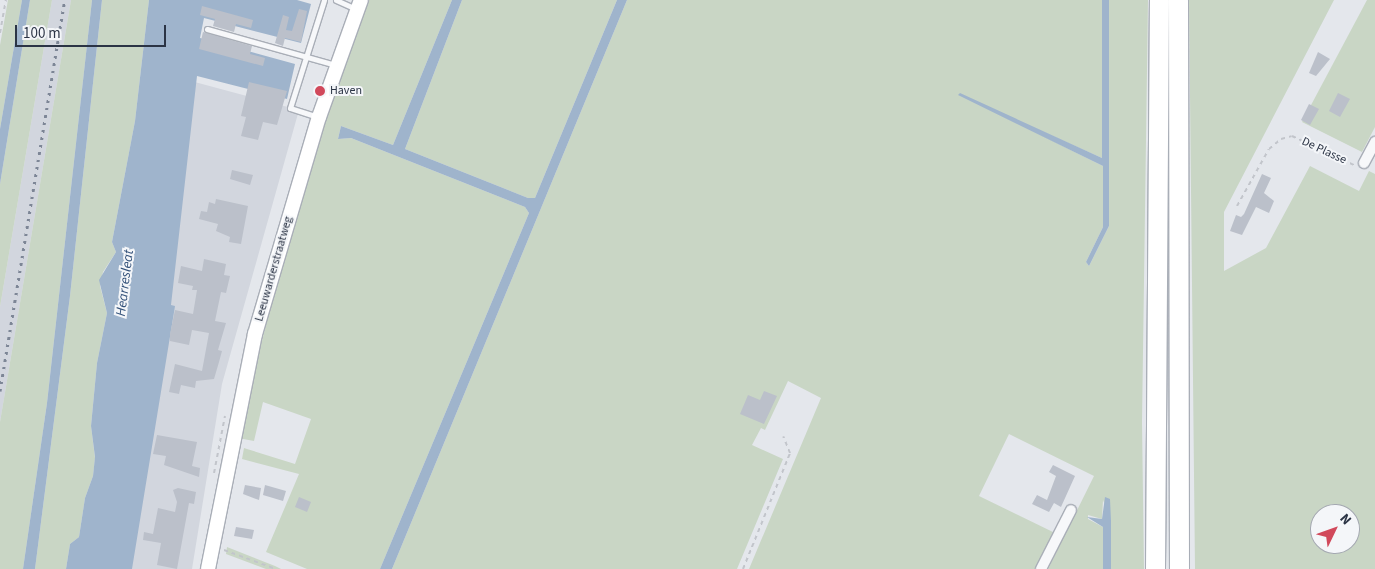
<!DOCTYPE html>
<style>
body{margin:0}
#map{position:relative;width:1375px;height:569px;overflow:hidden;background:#e4e7ec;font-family:"Source Sans 3",sans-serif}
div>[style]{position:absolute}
.built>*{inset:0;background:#d2d6de}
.green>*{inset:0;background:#c9d6c5}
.water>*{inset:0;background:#9fb4cc}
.building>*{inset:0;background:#bbc0ca}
.path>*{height:2px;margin-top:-1px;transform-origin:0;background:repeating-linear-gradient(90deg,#c2c5cb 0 4px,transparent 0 8px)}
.roads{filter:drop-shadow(1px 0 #a9aeb7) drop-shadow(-1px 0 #a9aeb7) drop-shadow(0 1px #a9aeb7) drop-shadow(0 -1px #a9aeb7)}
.lane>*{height:5px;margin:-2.5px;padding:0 2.5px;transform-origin:2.5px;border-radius:2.5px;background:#f7f8fa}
.street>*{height:10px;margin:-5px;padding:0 5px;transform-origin:5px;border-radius:5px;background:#f7f8fa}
.secondary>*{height:14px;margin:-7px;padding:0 7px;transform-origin:7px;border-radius:7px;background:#fff}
.highway>*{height:19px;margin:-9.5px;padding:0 9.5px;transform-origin:9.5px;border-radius:9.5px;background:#fff}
.rail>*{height:3px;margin-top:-1.5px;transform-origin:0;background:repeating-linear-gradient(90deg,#7d8696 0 2.5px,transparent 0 7.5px)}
.dots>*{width:14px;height:14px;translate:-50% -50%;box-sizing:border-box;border:2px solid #f4f6f9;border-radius:50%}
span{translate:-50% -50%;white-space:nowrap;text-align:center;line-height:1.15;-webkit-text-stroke:4px #f4f6f9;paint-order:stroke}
.poi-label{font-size:12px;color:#2b3445}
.left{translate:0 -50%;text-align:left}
.street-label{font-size:12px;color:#2b3445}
.water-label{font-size:14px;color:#34527a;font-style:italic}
.north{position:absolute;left:1310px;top:504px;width:50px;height:50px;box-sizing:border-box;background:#f4f6f9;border:1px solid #a4a8b1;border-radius:50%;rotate:48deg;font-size:14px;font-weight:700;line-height:20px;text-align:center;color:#2b3445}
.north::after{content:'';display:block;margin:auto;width:18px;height:22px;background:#d1495b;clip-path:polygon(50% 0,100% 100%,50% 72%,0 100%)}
.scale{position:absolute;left:15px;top:25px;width:151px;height:22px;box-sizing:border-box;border:2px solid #2b3445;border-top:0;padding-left:6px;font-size:15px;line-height:18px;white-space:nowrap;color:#2b3445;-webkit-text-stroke:4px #f4f6f9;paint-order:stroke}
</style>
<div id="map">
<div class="built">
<i style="clip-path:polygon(52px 0,71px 0,0 422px,0 307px)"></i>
<i style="clip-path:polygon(191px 81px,299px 110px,222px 384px,192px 569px,123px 569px)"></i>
</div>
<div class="green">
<i style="clip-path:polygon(8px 0,22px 0,0 129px,0 45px)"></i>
<i style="clip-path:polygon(30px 0,52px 0,0 307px,0 184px)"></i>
<i style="clip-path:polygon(71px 0,92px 0,47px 403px,23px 569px,0 569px,0 422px)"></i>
<i style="clip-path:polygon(102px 0,149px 0,135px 121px,112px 242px,116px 252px,103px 272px,100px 286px,107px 313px,97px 363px,91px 426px,95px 458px,93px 476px,85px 498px,79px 537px,70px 544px,66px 569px,35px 569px,70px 296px)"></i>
<i style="clip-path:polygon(366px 0,452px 0,393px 145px,341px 126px,338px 139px,351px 138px,525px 207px,529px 213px,380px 569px,307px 569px,266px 552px,299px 474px,242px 459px,244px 448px,247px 449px,295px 464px,311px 419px,263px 402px,254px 441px,238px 438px,276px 284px,335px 86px)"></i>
<i style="clip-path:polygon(462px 0,617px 0,535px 198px,528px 198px,405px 149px)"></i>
<i style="clip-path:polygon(627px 0,1102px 0,1102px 158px,958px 94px,1103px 166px,1103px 227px,1086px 262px,1089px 266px,1109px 226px,1109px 0,1148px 0,1142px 422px,1144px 569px,1111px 569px,1111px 521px,1103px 500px,1102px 519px,1088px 515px,1088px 519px,1103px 527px,1103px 569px,1048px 569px,1094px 476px,1009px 434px,979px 496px,1055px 533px,1036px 569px,749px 569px,821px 398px,788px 381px,765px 430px,761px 428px,752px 445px,783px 459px,737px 569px,392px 569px)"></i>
<i style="clip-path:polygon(evenodd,1189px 0,1334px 0,1224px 212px,1224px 271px,1266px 248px,1310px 166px,1359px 191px,1369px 171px,1375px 174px,1375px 569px,1195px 569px,1189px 0,1320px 514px,1350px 514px,1350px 544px,1320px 544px,1320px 514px)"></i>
<i style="clip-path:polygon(1367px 0,1375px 0,1375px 127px,1362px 152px,1302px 122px)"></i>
<i style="clip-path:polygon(227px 547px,275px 566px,281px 569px,266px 569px,226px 554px)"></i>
</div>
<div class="water">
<i style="clip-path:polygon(22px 0,30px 0,0 184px,0 129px)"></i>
<i style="clip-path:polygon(92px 0,102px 0,70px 296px,35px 569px,23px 569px,47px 403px)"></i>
<i style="clip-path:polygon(149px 0,297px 0,311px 4px,301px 43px,204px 18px,200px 38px,295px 64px,287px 99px,197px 76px,171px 305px,175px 306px,132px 569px,66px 569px,70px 544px,79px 537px,85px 498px,93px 476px,95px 457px,91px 426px,97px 363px,107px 313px,99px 280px,116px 252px,112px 242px,135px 121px)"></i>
<i style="clip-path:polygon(452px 0,462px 0,405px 149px,528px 198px,535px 198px,617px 0,627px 0,392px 569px,380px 569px,529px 213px,525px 207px,351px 138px,338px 139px,341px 126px,393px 145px)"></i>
<i style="clip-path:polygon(1102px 0,1109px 0,1109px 226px,1089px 266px,1086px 262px,1103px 227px,1103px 166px,958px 95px,960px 93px,1102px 158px)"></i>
<i style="clip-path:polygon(1105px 497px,1110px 499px,1111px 521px,1111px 569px,1103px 569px,1103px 527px,1087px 517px,1102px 519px)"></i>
</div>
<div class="building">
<i style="clip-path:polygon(202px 6px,253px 20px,251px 28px,236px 24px,234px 32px,213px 26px,215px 19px,200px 15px)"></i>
<i style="clip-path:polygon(299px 9px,307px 11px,301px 42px,285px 38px,283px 46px,275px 43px,283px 15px,289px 17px,286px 30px,292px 31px)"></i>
<i style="clip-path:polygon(203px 32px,252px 46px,250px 54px,265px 58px,263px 66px,199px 49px)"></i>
<i style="clip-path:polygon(1318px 52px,1330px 59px,1316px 76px,1309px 73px)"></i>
<i style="clip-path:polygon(249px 82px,287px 91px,277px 125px,263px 122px,258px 140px,241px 136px,246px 117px,241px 116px)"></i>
<i style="clip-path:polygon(1338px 93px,1350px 99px,1340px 117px,1329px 111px)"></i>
<i style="clip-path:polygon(1309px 104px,1319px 109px,1310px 125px,1301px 120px)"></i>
<i style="clip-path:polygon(232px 170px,253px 175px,250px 185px,230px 179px)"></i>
<i style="clip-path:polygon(1262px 174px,1271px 178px,1264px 193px,1274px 201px,1269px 213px,1256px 207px,1242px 235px,1230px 231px,1236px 215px,1241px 217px,1244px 214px)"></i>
<i style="clip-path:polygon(216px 199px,248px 206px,241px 244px,229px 242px,230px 237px,216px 231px,218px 224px,199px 219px,201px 211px,207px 212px,209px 202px,215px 204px)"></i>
<i style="clip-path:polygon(204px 259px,226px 264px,224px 275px,230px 276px,226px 293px,221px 292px,215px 321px,226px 323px,218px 350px,222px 351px,219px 362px,214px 379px,196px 381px,195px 388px,181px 385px,179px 394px,169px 392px,175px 364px,202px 371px,209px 333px,192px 330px,189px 345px,170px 341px,170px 334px,175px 310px,193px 314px,197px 290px,192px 290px,193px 286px,178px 283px,181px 266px,202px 271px)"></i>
<i style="clip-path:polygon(764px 391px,777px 396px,764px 424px,740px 414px,748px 395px,760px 400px)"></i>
<i style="clip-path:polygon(157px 435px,197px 442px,192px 466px,200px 468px,199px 477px,164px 465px,166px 456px,153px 454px)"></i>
<i style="clip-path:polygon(1053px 465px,1075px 476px,1061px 507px,1054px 503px,1049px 512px,1032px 504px,1037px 495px,1047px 500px,1056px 476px,1049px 472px)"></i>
<i style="clip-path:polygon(245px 485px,261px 488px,259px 500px,243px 494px)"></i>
<i style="clip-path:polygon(265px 485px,286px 491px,283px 501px,263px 495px)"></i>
<i style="clip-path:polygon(178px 488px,196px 492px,194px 504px,189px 503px,177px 569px,157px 565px,161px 543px,143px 540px,144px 532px,153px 534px,158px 508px,175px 512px,177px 502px,173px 490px)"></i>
<i style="clip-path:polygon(299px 497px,311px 502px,307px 512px,295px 507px)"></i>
<i style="clip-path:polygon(236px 527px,254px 530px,252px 539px,234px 536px)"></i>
</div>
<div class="path">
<i style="left:0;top:33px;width:34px;rotate:-80deg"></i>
<i style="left:1237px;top:206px;width:65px;rotate:-60.7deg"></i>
<i style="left:1269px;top:149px;width:16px;rotate:-40deg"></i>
<i style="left:1281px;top:139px;width:11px;rotate:-15deg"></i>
<i style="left:1292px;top:136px;width:71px;rotate:25.1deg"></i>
<i style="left:214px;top:473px;width:58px;rotate:-79.1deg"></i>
<i style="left:224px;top:550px;width:55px;rotate:20.1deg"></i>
<i style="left:743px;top:569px;width:125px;rotate:-67.9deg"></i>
<i style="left:790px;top:453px;width:18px;rotate:-112deg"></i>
</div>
<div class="roads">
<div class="lane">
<i style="left:336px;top:0;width:22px;rotate:24deg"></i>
<i style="left:207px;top:29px;width:134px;rotate:15.6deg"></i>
<i style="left:318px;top:117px;width:29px;rotate:-162deg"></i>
<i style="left:290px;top:108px;width:113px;rotate:-72.5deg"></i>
</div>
<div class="street">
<i style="left:1364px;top:163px;width:24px;rotate:-62deg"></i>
<i style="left:1041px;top:569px;width:66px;rotate:-63deg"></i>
</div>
<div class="secondary">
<i style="left:208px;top:569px;width:240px;rotate:-78.7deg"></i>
<i style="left:255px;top:334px;width:226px;rotate:-73.6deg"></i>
<i style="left:319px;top:117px;width:124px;rotate:-70.3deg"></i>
</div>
<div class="highway">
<i style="left:1178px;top:0;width:569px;rotate:89.9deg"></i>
<i style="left:1155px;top:569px;width:569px;rotate:-89.6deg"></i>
</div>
</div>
<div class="rail">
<i style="left:0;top:391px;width:396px;rotate:-80.6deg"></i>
</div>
<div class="dots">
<i style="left:320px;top:91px;background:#d1495b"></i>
</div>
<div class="poi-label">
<span class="left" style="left:330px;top:91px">Haven</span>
</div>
<div class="street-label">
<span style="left:1324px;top:151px;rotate:25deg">De Plasse</span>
<span style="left:274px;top:269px;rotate:-74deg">Leeuwarderstraatweg</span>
</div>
<div class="water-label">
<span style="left:125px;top:283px;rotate:-83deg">Hearresleat</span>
</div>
<div class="north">N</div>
<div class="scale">100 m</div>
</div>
